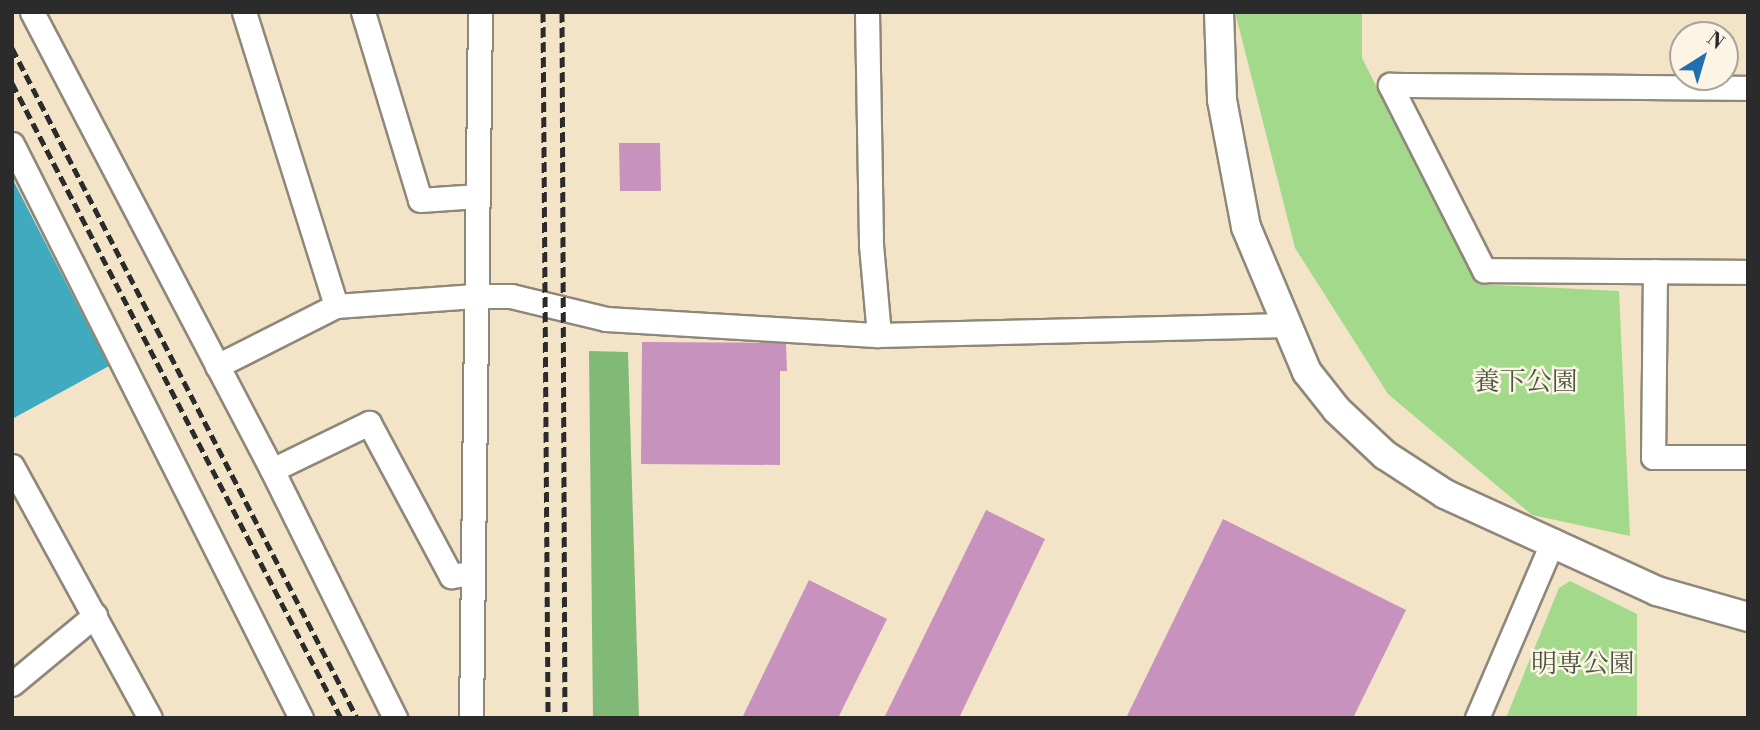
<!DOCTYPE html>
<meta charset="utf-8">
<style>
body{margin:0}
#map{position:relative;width:1760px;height:730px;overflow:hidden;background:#f3e4c8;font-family:"Libre Bodoni","Noto Serif JP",serif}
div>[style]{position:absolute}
.green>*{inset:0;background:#a2d98a}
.forest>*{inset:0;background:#81b976}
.water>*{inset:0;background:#40abbf}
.building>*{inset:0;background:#c792be}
.roads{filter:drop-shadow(2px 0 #8f887a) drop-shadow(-2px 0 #8f887a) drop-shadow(0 2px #8f887a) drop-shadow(0 -2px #8f887a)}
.minor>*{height:23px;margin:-11.5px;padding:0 11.5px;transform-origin:11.5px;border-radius:11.5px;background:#fff}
.tertiary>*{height:28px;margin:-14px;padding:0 14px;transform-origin:14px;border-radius:14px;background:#fff}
.rail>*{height:5px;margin-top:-2.5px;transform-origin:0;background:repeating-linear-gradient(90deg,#2b2b2b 0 10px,transparent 0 15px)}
span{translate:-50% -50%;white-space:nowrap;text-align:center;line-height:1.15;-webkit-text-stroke:5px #fcf5e5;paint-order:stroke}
.park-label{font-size:26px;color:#495643}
.frame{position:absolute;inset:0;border:14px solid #2b2b2b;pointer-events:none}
.north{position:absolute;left:1669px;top:21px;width:70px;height:70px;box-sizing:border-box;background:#fcf5e5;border:2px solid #a8a49b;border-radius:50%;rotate:37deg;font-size:19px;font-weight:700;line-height:28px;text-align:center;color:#2b2b2b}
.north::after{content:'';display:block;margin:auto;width:24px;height:32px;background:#1f6fb2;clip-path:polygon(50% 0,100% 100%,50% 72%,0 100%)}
</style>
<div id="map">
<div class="green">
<i style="clip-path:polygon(1235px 12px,1362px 12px,1362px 58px,1477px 284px,1619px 291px,1630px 536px,1532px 515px,1388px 394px,1295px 248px)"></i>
<i style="clip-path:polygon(1570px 581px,1637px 614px,1637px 718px,1506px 718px,1559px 588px)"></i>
</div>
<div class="forest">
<i style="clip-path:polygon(589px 351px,628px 352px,639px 718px,593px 718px)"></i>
</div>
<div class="water">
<i style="clip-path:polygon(12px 178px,109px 366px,12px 419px)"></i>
</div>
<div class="building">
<i style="clip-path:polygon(619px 143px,660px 143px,661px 191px,620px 191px)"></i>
<i style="clip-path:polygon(642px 342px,786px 343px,787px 371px,780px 371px,780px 465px,641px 464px)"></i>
<i style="clip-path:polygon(986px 510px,1045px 539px,959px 718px,884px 718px)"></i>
<i style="clip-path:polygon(1223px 519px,1406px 610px,1353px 718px,1126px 718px)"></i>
<i style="clip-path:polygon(809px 580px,887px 619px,838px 718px,742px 718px)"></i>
</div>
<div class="roads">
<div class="minor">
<i style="left:32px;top:12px;width:517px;rotate:62.34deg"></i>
<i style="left:272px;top:470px;width:277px;rotate:63.6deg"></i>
<i style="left:244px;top:12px;width:308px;rotate:72.6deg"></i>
<i style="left:363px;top:12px;width:196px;rotate:73.1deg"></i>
<i style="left:420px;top:200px;width:58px;rotate:-3.9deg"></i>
<i style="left:867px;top:12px;width:233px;rotate:89deg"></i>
<i style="left:871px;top:245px;width:90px;rotate:84.9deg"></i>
<i style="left:1748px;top:88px;width:358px;rotate:-179.5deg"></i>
<i style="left:1390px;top:85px;width:208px;rotate:63.1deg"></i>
<i style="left:1484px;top:270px;width:264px;rotate:0.4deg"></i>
<i style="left:12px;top:144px;width:643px;rotate:63.28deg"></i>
<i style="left:1655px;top:271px;width:186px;rotate:90.6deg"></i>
<i style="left:1653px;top:457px;width:95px"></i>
<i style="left:217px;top:366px;width:133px;rotate:-26.8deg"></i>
<i style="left:336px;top:306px;width:139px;rotate:-4.1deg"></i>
<i style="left:475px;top:296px;width:36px"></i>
<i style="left:511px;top:296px;width:98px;rotate:13.6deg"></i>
<i style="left:606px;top:319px;width:273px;rotate:3.4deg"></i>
<i style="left:879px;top:335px;width:407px;rotate:-1.4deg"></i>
<i style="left:12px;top:466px;width:287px;rotate:61.3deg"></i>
<i style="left:272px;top:470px;width:108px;rotate:-25.9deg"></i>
<i style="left:369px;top:423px;width:174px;rotate:61.8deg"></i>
<i style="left:451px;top:576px;width:22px;rotate:-8deg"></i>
<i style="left:12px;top:684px;width:108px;rotate:-39.7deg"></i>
<i style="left:471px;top:718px;width:706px;rotate:-89.27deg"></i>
<i style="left:1477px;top:718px;width:193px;rotate:-66.8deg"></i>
</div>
<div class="tertiary">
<i style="left:1219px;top:12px;width:88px;rotate:88deg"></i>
<i style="left:1222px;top:100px;width:129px;rotate:79.3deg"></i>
<i style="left:1246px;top:227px;width:157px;rotate:67.2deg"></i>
<i style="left:1307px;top:372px;width:48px;rotate:51.7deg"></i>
<i style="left:1337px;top:410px;width:66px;rotate:43.2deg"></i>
<i style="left:1385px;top:455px;width:72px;rotate:33deg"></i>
<i style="left:1445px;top:494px;width:233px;rotate:24.6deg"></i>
<i style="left:1657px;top:591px;width:95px;rotate:15.9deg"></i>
</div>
</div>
<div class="rail">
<i style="left:543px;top:12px;width:706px;rotate:89.59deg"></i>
<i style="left:562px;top:12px;width:706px;rotate:89.76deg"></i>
<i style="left:12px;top:48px;width:754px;rotate:62.75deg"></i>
<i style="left:12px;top:83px;width:715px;rotate:62.61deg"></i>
</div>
<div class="park-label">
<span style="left:1526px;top:383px">養下公園</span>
<span style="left:1583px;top:665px">明専公園</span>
</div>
<div class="frame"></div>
<div class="north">N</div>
</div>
